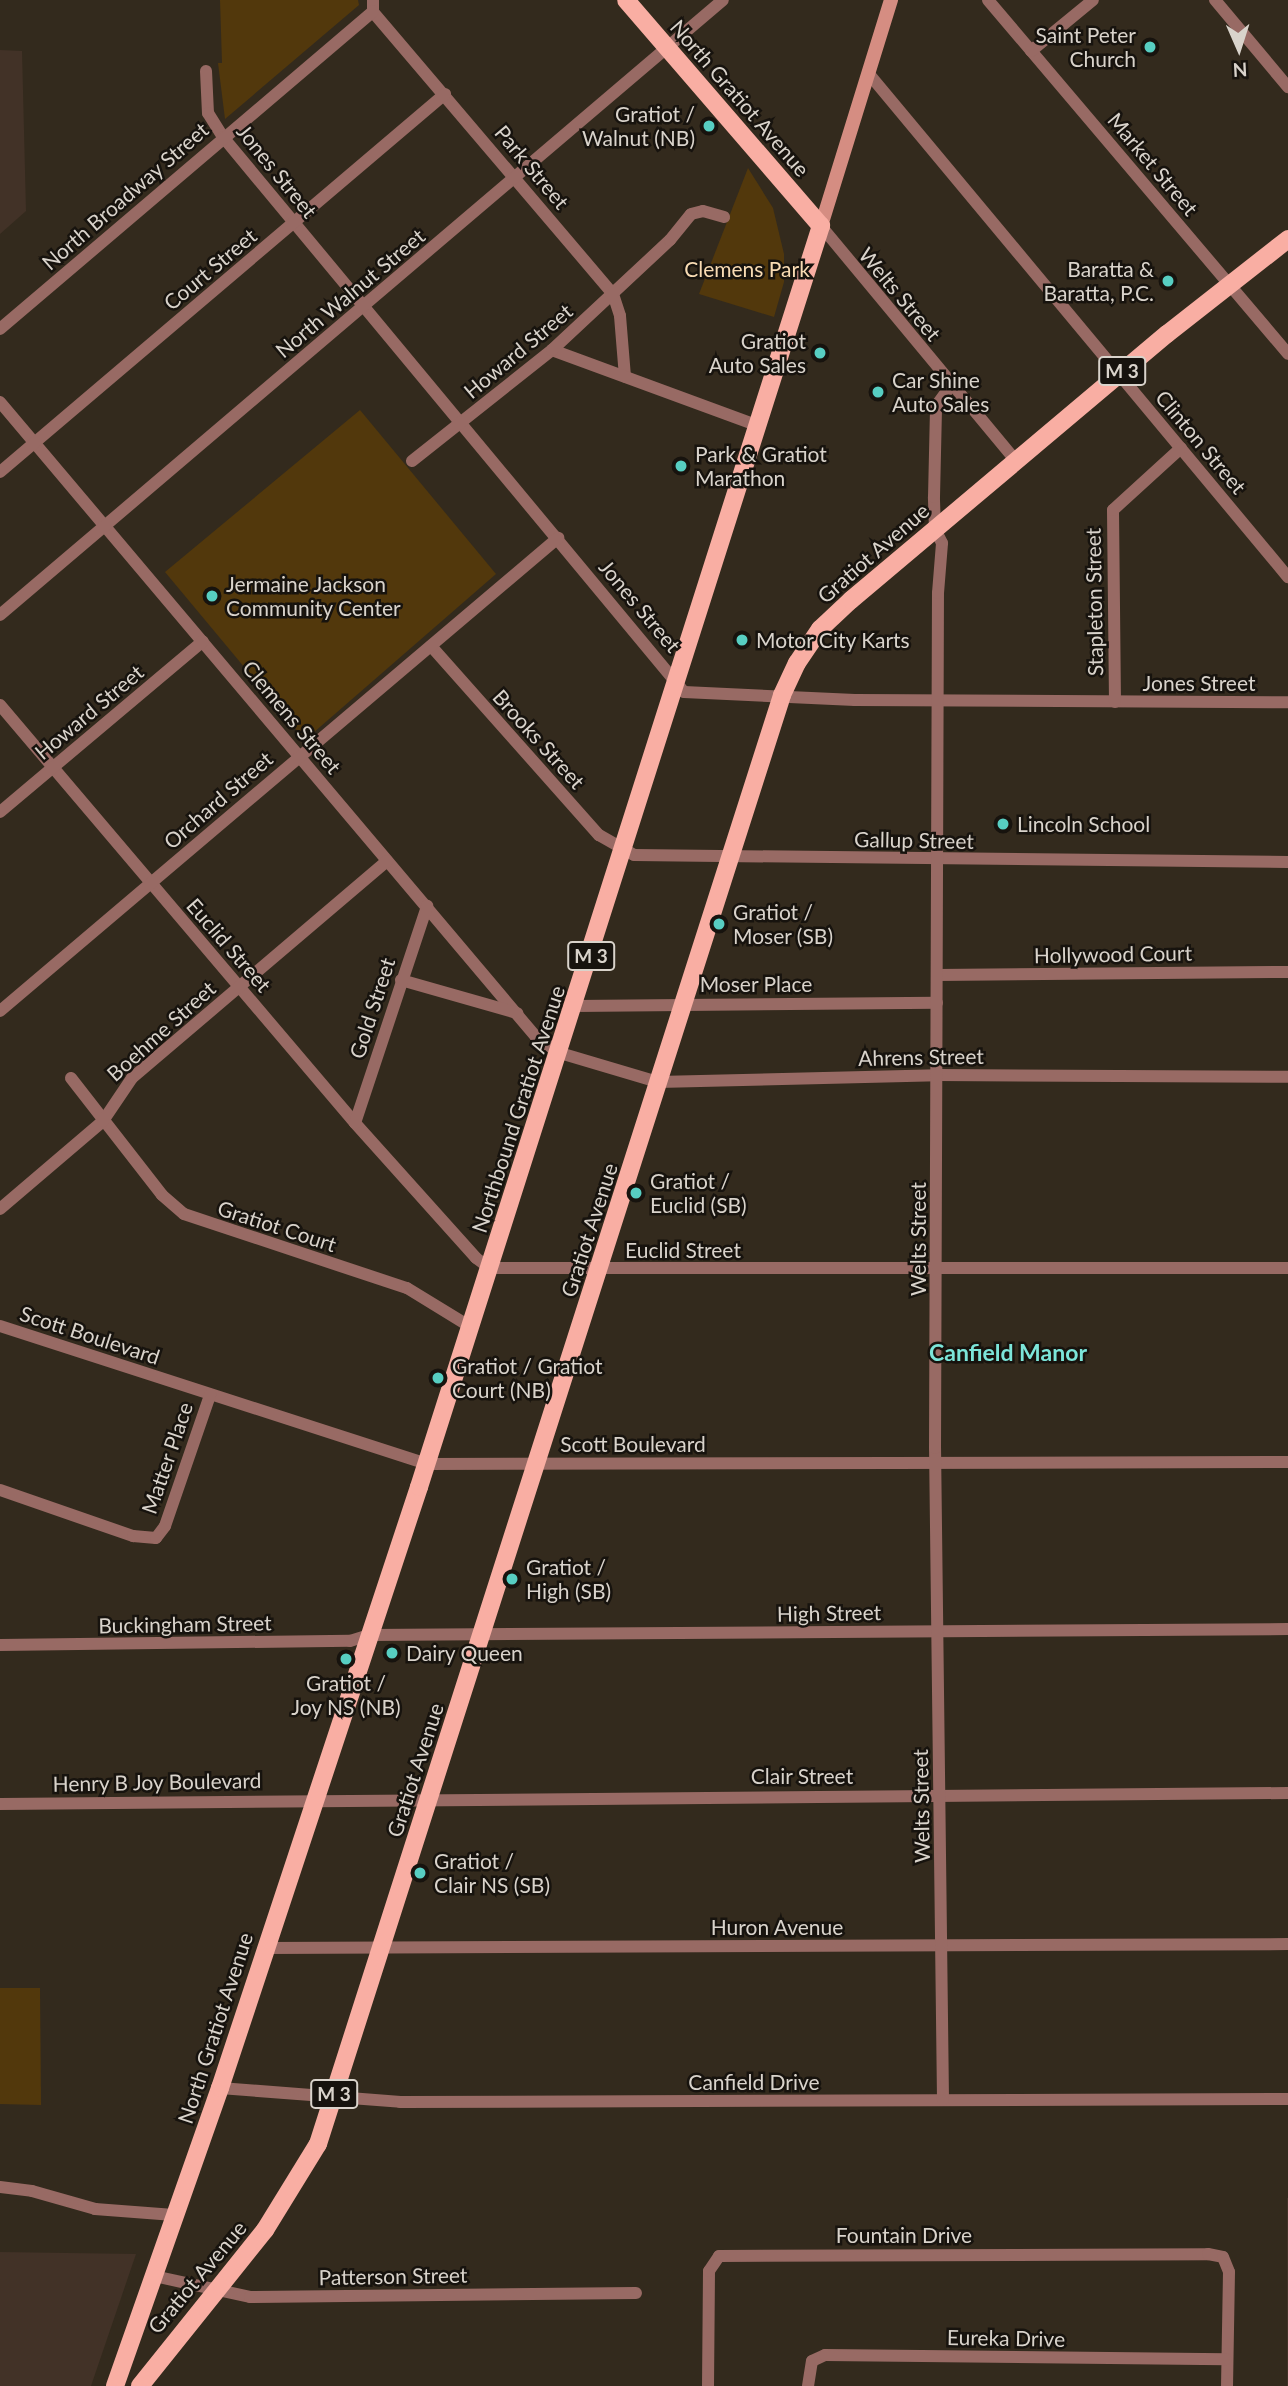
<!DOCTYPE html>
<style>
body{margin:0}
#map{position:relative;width:1288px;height:2386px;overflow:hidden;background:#332a1d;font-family:Lato,sans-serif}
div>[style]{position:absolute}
.industrial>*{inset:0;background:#423227}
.green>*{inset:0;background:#52380c}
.minor>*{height:12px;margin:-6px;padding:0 6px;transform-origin:6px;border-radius:6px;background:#986a64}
.secondary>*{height:14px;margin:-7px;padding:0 7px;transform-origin:7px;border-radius:7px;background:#d58d82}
.primary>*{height:18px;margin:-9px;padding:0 9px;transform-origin:9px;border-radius:9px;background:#f9aea3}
.dots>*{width:19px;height:19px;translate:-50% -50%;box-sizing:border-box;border:4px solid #17130e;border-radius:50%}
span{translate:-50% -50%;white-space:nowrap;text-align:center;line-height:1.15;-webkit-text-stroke:5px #17130e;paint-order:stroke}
.shield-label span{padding:2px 5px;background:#17130e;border:2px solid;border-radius:5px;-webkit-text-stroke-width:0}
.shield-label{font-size:19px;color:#d9d3cb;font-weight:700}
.poi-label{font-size:21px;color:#d9d3cb}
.right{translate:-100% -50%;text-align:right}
.left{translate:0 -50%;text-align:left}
.street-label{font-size:21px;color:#d9d3cb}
.park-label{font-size:21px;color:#f8dbb3}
.neighbourhood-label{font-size:23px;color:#7ce5d9;font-weight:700}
.north{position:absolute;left:1204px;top:14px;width:70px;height:70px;-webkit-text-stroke:5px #17130e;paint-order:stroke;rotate:177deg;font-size:19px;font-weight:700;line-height:28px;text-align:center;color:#d9d3cb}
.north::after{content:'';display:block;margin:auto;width:24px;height:32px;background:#d9d3cb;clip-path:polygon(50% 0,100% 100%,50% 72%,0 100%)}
</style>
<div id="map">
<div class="industrial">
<i style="clip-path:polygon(0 50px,22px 51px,26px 211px,0 234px)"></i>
<i style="clip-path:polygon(1287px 2198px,1288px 2198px,1288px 2386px,1287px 2386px)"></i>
<i style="clip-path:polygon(0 2252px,136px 2254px,91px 2386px,0 2386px)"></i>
</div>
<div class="green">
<i style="clip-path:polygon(220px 0,358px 0,359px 5px,225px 119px,218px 63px,222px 63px)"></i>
<i style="clip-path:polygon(748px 168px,773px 208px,784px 254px,784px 282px,774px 317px,699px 294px)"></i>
<i style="clip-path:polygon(360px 410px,496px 574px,305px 740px,165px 572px)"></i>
<i style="clip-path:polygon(0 1988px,40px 1988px,41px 2105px,0 2104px)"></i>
</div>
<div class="minor">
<i style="left:373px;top:0;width:12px;rotate:90deg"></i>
<i style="left:373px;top:12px;width:370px;rotate:49.6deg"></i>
<i style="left:613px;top:294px;width:23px;rotate:72deg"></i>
<i style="left:620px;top:316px;width:61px;rotate:85.3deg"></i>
<i style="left:988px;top:0;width:464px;rotate:49.7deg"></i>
<i style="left:1215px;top:0;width:114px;rotate:50deg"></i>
<i style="left:1031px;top:51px;width:80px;rotate:-39.4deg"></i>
<i style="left:206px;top:71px;width:42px;rotate:87.3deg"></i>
<i style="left:208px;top:113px;width:28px;rotate:58deg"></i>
<i style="left:223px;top:137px;width:721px;rotate:50.29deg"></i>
<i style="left:684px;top:692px;width:171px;rotate:2.7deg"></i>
<i style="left:855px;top:700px;width:433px;rotate:0.3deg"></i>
<i style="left:869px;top:74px;width:655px;rotate:50.21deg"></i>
<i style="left:821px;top:226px;width:305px;rotate:50.3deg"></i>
<i style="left:0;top:329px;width:490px;rotate:-40.4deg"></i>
<i style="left:552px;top:350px;width:217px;rotate:20.2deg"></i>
<i style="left:0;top:402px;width:831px;rotate:49.83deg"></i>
<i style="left:536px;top:1037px;width:29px;rotate:34deg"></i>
<i style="left:560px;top:1053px;width:102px;rotate:16.5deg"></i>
<i style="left:658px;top:1082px;width:279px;rotate:-1.4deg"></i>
<i style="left:937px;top:1075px;width:351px;rotate:0.3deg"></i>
<i style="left:412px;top:461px;width:179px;rotate:-38.4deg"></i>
<i style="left:552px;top:350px;width:161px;rotate:-43deg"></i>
<i style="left:670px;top:240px;width:33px;rotate:-51deg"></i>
<i style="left:691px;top:214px;width:12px;rotate:-14deg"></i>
<i style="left:703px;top:211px;width:22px;rotate:16deg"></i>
<i style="left:0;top:472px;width:584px;rotate:-40.35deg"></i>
<i style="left:0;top:615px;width:949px;rotate:-40.39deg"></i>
<i style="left:431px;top:646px;width:253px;rotate:48.4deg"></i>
<i style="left:599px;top:835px;width:40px;rotate:29.7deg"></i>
<i style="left:634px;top:855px;width:654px;rotate:0.61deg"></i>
<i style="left:1115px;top:702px;width:192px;rotate:-90.6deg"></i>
<i style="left:1113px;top:510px;width:92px;rotate:-42.4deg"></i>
<i style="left:0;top:705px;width:548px;rotate:49.66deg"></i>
<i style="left:355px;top:1123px;width:181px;rotate:48.1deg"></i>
<i style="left:476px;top:1258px;width:17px;rotate:36deg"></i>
<i style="left:490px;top:1268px;width:798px"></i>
<i style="left:0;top:812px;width:265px;rotate:-40.1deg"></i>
<i style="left:937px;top:975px;width:351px;rotate:-0.5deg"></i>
<i style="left:401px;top:980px;width:121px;rotate:15.9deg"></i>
<i style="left:575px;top:1006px;width:362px;rotate:-0.5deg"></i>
<i style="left:0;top:1011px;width:732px;rotate:-40.29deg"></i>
<i style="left:71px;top:1078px;width:148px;rotate:52.1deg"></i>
<i style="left:162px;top:1195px;width:29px;rotate:41deg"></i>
<i style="left:184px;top:1214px;width:235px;rotate:18.4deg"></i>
<i style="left:407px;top:1288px;width:73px;rotate:31.5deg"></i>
<i style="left:355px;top:1123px;width:229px;rotate:-71.6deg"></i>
<i style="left:0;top:1209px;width:135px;rotate:-40.5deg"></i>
<i style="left:103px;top:1121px;width:52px;rotate:-56deg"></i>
<i style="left:132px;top:1078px;width:335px;rotate:-40.4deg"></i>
<i style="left:0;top:1326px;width:448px;rotate:17.9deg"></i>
<i style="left:426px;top:1464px;width:862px;rotate:-0.13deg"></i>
<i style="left:0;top:1490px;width:141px;rotate:19.1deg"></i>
<i style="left:133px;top:1536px;width:23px;rotate:5deg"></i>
<i style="left:156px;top:1538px;width:15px;rotate:-53deg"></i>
<i style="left:165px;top:1526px;width:139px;rotate:-71deg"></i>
<i style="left:0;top:1645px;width:350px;rotate:-0.7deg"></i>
<i style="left:350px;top:1641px;width:21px;rotate:-17deg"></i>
<i style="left:370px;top:1635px;width:918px;rotate:-0.37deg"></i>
<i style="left:0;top:1804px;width:1288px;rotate:-0.49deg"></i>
<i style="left:266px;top:1948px;width:1022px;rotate:-0.22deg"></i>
<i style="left:220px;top:2088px;width:181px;rotate:4.4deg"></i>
<i style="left:400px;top:2102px;width:888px;rotate:-0.19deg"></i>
<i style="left:943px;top:2100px;width:652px;rotate:-90.7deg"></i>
<i style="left:935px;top:1448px;width:855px;rotate:-89.8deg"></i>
<i style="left:938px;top:593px;width:50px;rotate:-85.4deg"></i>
<i style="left:942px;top:543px;width:16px;rotate:-117deg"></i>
<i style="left:935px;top:529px;width:32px;rotate:-92deg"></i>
<i style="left:934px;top:497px;width:91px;rotate:-88.7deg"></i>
<i style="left:936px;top:406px;width:26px;rotate:-54deg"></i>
<i style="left:0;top:2187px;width:32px;rotate:7deg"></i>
<i style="left:32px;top:2191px;width:66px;rotate:15.9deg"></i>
<i style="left:95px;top:2209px;width:79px;rotate:4.3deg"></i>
<i style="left:154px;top:2276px;width:98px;rotate:12.3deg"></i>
<i style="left:250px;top:2297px;width:386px;rotate:-0.6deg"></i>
<i style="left:708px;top:2386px;width:115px;rotate:-89.5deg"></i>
<i style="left:709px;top:2271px;width:18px;rotate:-56deg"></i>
<i style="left:719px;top:2256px;width:489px;rotate:-0.2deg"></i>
<i style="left:1208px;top:2254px;width:15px;rotate:11deg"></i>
<i style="left:1223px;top:2257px;width:16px;rotate:68deg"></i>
<i style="left:1229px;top:2272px;width:114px;rotate:91deg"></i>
<i style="left:808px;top:2386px;width:25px;rotate:-81deg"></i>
<i style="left:812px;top:2361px;width:14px;rotate:-25deg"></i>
<i style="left:825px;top:2355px;width:401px;rotate:0.6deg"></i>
</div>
<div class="secondary">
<i style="left:821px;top:226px;width:237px;rotate:-72.8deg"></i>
</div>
<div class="primary">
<i style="left:115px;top:2386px;width:316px;rotate:-70.6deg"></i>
<i style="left:220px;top:2088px;width:633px;rotate:-71.68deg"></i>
<i style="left:419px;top:1487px;width:1324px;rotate:-72.32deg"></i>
<i style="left:821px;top:226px;width:298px;rotate:-130.8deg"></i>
<i style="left:140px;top:2386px;width:200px;rotate:-51.3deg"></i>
<i style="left:265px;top:2230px;width:101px;rotate:-58.4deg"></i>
<i style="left:318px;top:2144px;width:1521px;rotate:-72.24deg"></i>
<i style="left:782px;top:695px;width:35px;rotate:-65deg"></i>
<i style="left:797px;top:663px;width:41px;rotate:-55.9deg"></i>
<i style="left:820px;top:629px;width:42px;rotate:-43.1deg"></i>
<i style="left:851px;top:600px;width:413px;rotate:-40.1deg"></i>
<i style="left:1167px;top:334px;width:154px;rotate:-38.1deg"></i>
</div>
<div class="dots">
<i style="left:1150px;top:47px;background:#57cec2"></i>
<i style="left:709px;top:126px;background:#57cec2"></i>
<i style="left:1168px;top:281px;background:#57cec2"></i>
<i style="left:820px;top:353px;background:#57cec2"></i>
<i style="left:878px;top:392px;background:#57cec2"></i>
<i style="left:681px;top:466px;background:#57cec2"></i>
<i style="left:212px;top:596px;background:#57cec2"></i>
<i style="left:742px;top:640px;background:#57cec2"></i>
<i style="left:1003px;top:824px;background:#57cec2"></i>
<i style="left:719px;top:924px;background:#57cec2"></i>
<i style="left:636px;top:1193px;background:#57cec2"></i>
<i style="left:438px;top:1378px;background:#57cec2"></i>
<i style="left:512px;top:1579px;background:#57cec2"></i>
<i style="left:392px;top:1653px;background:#57cec2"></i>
<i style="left:346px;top:1659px;background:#57cec2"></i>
<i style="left:420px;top:1873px;background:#57cec2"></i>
</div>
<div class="shield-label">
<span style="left:1122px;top:371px">M 3</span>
<span style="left:591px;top:956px">M 3</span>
<span style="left:334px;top:2094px">M 3</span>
</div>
<div class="poi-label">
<span class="right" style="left:1136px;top:47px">Saint Peter<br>Church</span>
<span class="right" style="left:695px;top:126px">Gratiot /<br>Walnut (NB)</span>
<span class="right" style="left:1154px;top:281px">Baratta &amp;<br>Baratta, P.C.</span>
<span class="right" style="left:806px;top:353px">Gratiot<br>Auto Sales</span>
<span class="left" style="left:892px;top:392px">Car Shine<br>Auto Sales</span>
<span class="left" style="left:695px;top:466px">Park &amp; Gratiot<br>Marathon</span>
<span class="left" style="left:226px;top:596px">Jermaine Jackson<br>Community Center</span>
<span class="left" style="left:756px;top:640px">Motor City Karts</span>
<span class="left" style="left:1017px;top:824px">Lincoln School</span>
<span class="left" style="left:733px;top:924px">Gratiot /<br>Moser (SB)</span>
<span class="left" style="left:650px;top:1193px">Gratiot /<br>Euclid (SB)</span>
<span class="left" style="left:452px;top:1378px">Gratiot / Gratiot<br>Court (NB)</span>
<span class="left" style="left:526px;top:1579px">Gratiot /<br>High (SB)</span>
<span class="left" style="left:406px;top:1653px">Dairy Queen</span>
<span style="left:346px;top:1695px">Gratiot /<br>Joy NS (NB)</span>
<span class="left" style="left:434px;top:1873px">Gratiot /<br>Clair NS (SB)</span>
</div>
<div class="street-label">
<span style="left:740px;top:98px;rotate:49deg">North Gratiot Avenue</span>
<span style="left:1153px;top:164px;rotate:50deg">Market Street</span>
<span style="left:532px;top:167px;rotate:50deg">Park Street</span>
<span style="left:277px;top:171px;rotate:51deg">Jones Street</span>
<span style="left:125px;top:196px;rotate:-41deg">North Broadway Street</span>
<span style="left:210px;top:269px;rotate:-40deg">Court Street</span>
<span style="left:350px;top:293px;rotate:-40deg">North Walnut Street</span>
<span style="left:900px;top:294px;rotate:50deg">Welts Street</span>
<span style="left:518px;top:351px;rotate:-40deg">Howard Street</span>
<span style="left:1201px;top:442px;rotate:50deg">Clinton Street</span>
<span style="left:873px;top:553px;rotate:-41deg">Gratiot Avenue</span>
<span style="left:1094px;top:602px;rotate:-91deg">Stapleton Street</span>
<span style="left:640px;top:606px;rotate:50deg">Jones Street</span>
<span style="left:1199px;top:683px">Jones Street</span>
<span style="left:89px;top:712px;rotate:-40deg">Howard Street</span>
<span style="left:292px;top:717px;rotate:50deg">Clemens Street</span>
<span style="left:539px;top:739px;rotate:48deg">Brooks Street</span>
<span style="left:218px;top:800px;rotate:-41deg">Orchard Street</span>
<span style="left:914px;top:840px;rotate:1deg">Gallup Street</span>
<span style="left:229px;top:945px;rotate:49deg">Euclid Street</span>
<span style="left:1113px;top:954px;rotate:-1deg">Hollywood Court</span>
<span style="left:756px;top:984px">Moser Place</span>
<span style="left:372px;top:1008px;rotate:-72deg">Gold Street</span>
<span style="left:161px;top:1031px;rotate:-42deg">Boehme Street</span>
<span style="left:921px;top:1057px;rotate:-1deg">Ahrens Street</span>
<span style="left:518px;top:1109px;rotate:-72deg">Northbound Gratiot Avenue</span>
<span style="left:277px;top:1226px;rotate:18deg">Gratiot Court</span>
<span style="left:589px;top:1230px;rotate:-72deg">Gratiot Avenue</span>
<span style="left:918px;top:1239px;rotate:-90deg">Welts Street</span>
<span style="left:683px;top:1250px">Euclid Street</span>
<span style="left:90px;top:1335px;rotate:18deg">Scott Boulevard</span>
<span style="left:633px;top:1444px">Scott Boulevard</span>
<span style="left:167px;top:1458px;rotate:-71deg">Matter Place</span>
<span style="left:829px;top:1613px;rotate:-1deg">High Street</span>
<span style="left:185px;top:1624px;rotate:-1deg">Buckingham Street</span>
<span style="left:415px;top:1770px;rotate:-72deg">Gratiot Avenue</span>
<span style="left:802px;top:1776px">Clair Street</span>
<span style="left:157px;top:1782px;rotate:-1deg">Henry B Joy Boulevard</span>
<span style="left:921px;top:1806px;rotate:-91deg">Welts Street</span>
<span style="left:777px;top:1927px">Huron Avenue</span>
<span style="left:215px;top:2028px;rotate:-72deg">North Gratiot Avenue</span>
<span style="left:754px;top:2082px">Canfield Drive</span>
<span style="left:904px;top:2235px">Fountain Drive</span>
<span style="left:393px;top:2276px;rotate:-1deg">Patterson Street</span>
<span style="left:197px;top:2277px;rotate:-50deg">Gratiot Avenue</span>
<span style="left:1006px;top:2338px;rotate:1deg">Eureka Drive</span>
</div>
<div class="park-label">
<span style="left:747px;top:269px">Clemens Park</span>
</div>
<div class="neighbourhood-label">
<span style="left:1008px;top:1352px">Canfield Manor</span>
</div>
<div class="north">N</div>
</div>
